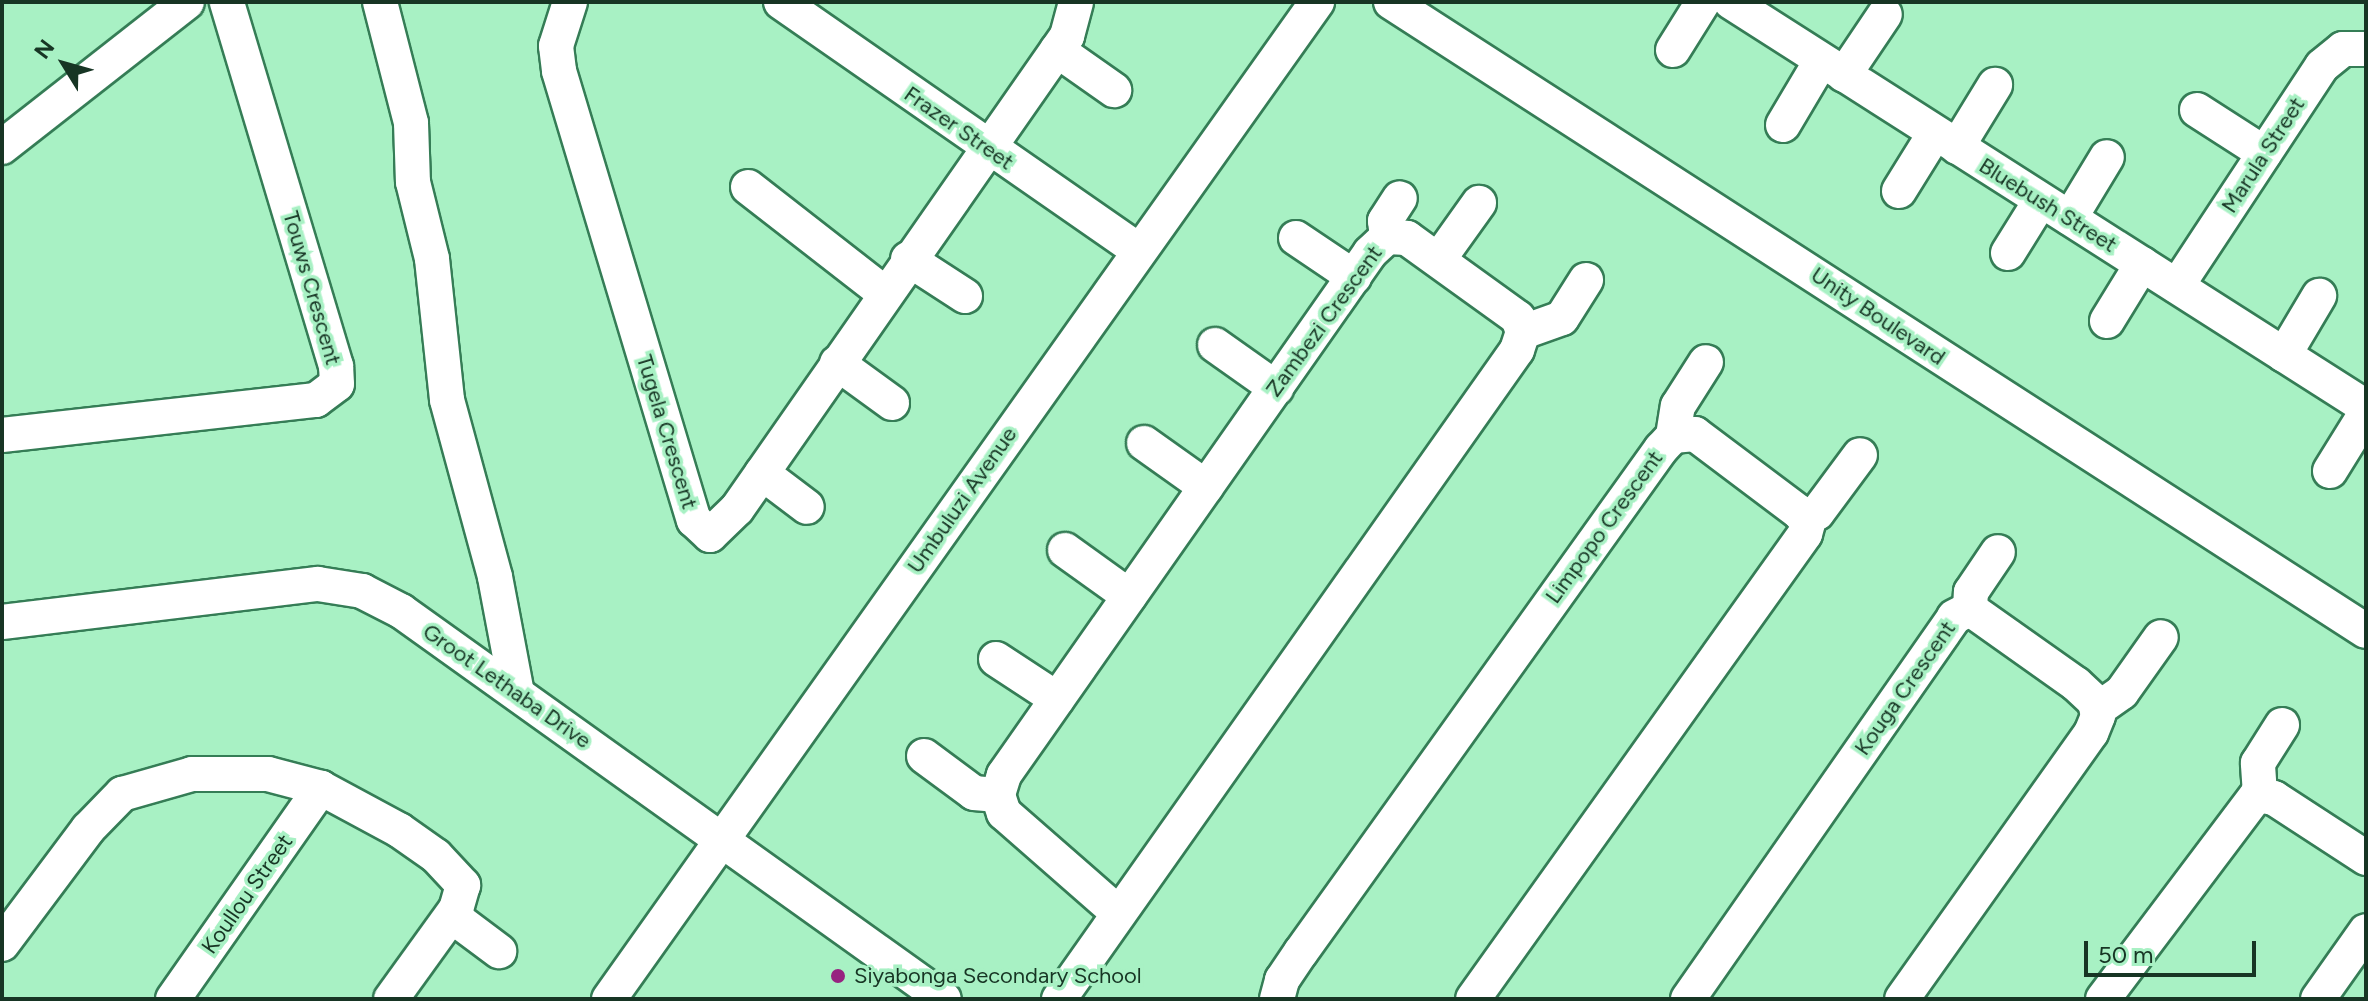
<!DOCTYPE html>
<style>
body{margin:0}
#map{position:relative;width:2368px;height:1001px;overflow:hidden;background:#a8f1c4;font-family:Figtree,sans-serif}
div>[style]{position:absolute}
.roads{filter:drop-shadow(2px 0 #357d56) drop-shadow(-2px 0 #357d56) drop-shadow(0 2px #357d56) drop-shadow(0 -2px #357d56)}
.minor>*{height:34px;margin:-17px;padding:0 17px;transform-origin:17px;border-radius:17px;background:#fff}
.dots>*{width:22px;height:22px;translate:-50% -50%;box-sizing:border-box;border:4px solid #a8f1c4;border-radius:50%}
span{translate:-50% -50%;white-space:nowrap;text-align:center;line-height:1.15;-webkit-text-stroke:7px #a8f1c4;paint-order:stroke}
.street-label{font-size:22px;color:#173524}
.poi-label{font-size:22px;color:#173524}
.left{translate:0 -50%;text-align:left}
.frame{position:absolute;inset:0;border:4px solid #173524;pointer-events:none}
.north{position:absolute;left:24px;top:24px;width:80px;height:80px;-webkit-text-stroke:6px #a8f1c4;paint-order:stroke;rotate:307deg;font-size:22px;font-weight:700;line-height:32px;text-align:center;color:#173524}
.north::after{content:'';display:block;margin:auto;width:28px;height:36px;background:#173524;clip-path:polygon(50% 0,100% 100%,50% 72%,0 100%)}
.scale{position:absolute;left:2084px;top:941px;width:172px;height:36px;box-sizing:border-box;border:4px solid #173524;border-top:0;padding-left:10px;font-size:24px;line-height:28px;white-space:nowrap;color:#173524;-webkit-text-stroke:6px #a8f1c4;paint-order:stroke}
</style>
<div id="map">
<div class="roads">
<div class="minor">
<i style="left:380px;top:2px;width:125px;rotate:75.6deg"></i>
<i style="left:411px;top:123px;width:59px;rotate:88.1deg"></i>
<i style="left:413px;top:182px;width:79px;rotate:76.1deg"></i>
<i style="left:432px;top:259px;width:142px;rotate:83.9deg"></i>
<i style="left:447px;top:400px;width:183px;rotate:74.8deg"></i>
<i style="left:495px;top:577px;width:118px;rotate:79.3deg"></i>
<i style="left:570px;top:2px;width:46px;rotate:107.7deg"></i>
<i style="left:556px;top:46px;width:25px;rotate:83deg"></i>
<i style="left:559px;top:71px;width:469px;rotate:73.3deg"></i>
<i style="left:694px;top:520px;width:22px;rotate:43deg"></i>
<i style="left:710px;top:535px;width:37px;rotate:-44deg"></i>
<i style="left:737px;top:509px;width:577px;rotate:-55.1deg"></i>
<i style="left:1067px;top:36px;width:35px;rotate:-75deg"></i>
<i style="left:781px;top:2px;width:436px;rotate:34.8deg"></i>
<i style="left:1391px;top:2px;width:1160px;rotate:32.83deg"></i>
<i style="left:1731px;top:2px;width:753px;rotate:32.53deg"></i>
<i style="left:1057px;top:50px;width:70px;rotate:35.1deg"></i>
<i style="left:1673px;top:50px;width:57px;rotate:-58deg"></i>
<i style="left:1844px;top:75px;width:73px;rotate:-56.1deg"></i>
<i style="left:2197px;top:110px;width:80px;rotate:32.7deg"></i>
<i style="left:1783px;top:125px;width:74px;rotate:-59.3deg"></i>
<i style="left:2px;top:147px;width:235px;rotate:-38.1deg"></i>
<i style="left:1957px;top:147px;width:73px;rotate:-58.5deg"></i>
<i style="left:748px;top:187px;width:172px;rotate:37.9deg"></i>
<i style="left:1899px;top:191px;width:68px;rotate:-58.2deg"></i>
<i style="left:2070px;top:218px;width:71px;rotate:-58.8deg"></i>
<i style="left:1387px;top:237px;width:16px;rotate:-97deg"></i>
<i style="left:1385px;top:221px;width:27px;rotate:-57deg"></i>
<i style="left:1296px;top:238px;width:70px;rotate:33.9deg"></i>
<i style="left:2008px;top:253px;width:62px;rotate:-58.1deg"></i>
<i style="left:908px;top:259px;width:68px;rotate:33deg"></i>
<i style="left:1439px;top:259px;width:69px;rotate:-54.5deg"></i>
<i style="left:2177px;top:286px;width:263px;rotate:-56.6deg"></i>
<i style="left:2322px;top:66px;width:27px;rotate:-39deg"></i>
<i style="left:2343px;top:49px;width:23px"></i>
<i style="left:2107px;top:321px;width:67px;rotate:-58.4deg"></i>
<i style="left:1523px;top:332px;width:41px;rotate:-19.7deg"></i>
<i style="left:1562px;top:318px;width:45px;rotate:-57.7deg"></i>
<i style="left:1215px;top:345px;width:75px;rotate:35.2deg"></i>
<i style="left:2284px;top:355px;width:69px;rotate:-59.3deg"></i>
<i style="left:837px;top:363px;width:68px;rotate:36deg"></i>
<i style="left:2px;top:435px;width:316px;rotate:-6.4deg"></i>
<i style="left:316px;top:400px;width:26px;rotate:-37deg"></i>
<i style="left:337px;top:384px;width:18px;rotate:-93deg"></i>
<i style="left:336px;top:366px;width:380px;rotate:-106.7deg"></i>
<i style="left:1673px;top:436px;width:30px;rotate:-81deg"></i>
<i style="left:1678px;top:406px;width:52px;rotate:-57.5deg"></i>
<i style="left:1144px;top:443px;width:76px;rotate:35.4deg"></i>
<i style="left:2330px;top:471px;width:68px;rotate:-58.2deg"></i>
<i style="left:762px;top:473px;width:56px;rotate:37.1deg"></i>
<i style="left:1805px;top:518px;width:13px;rotate:-23deg"></i>
<i style="left:1817px;top:513px;width:72px;rotate:-53.4deg"></i>
<i style="left:1065px;top:550px;width:79px;rotate:35.7deg"></i>
<i style="left:1970px;top:609px;width:17px;rotate:-87deg"></i>
<i style="left:1971px;top:592px;width:48px;rotate:-56deg"></i>
<i style="left:2px;top:622px;width:318px;rotate:-6.9deg"></i>
<i style="left:318px;top:584px;width:45px;rotate:9deg"></i>
<i style="left:362px;top:591px;width:44px;rotate:27.1deg"></i>
<i style="left:401px;top:611px;width:667px;rotate:35.55deg"></i>
<i style="left:996px;top:659px;width:73px;rotate:33.3deg"></i>
<i style="left:2098px;top:709px;width:29px;rotate:-35deg"></i>
<i style="left:2122px;top:692px;width:67px;rotate:-54.7deg"></i>
<i style="left:924px;top:756px;width:62px;rotate:36.5deg"></i>
<i style="left:974px;top:793px;width:24px;rotate:5deg"></i>
<i style="left:2260px;top:794px;width:31px;rotate:-94deg"></i>
<i style="left:2258px;top:763px;width:45px;rotate:-57.7deg"></i>
<i style="left:452px;top:916px;width:59px;rotate:36.7deg"></i>
<i style="left:2px;top:944px;width:144px;rotate:-53.2deg"></i>
<i style="left:88px;top:829px;width:49px;rotate:-45.8deg"></i>
<i style="left:122px;top:794px;width:73px;rotate:-15.9deg"></i>
<i style="left:192px;top:774px;width:76px"></i>
<i style="left:268px;top:774px;width:55px;rotate:14.8deg"></i>
<i style="left:321px;top:788px;width:89px;rotate:28.3deg"></i>
<i style="left:399px;top:830px;width:45px;rotate:35.1deg"></i>
<i style="left:436px;top:856px;width:40px;rotate:47deg"></i>
<i style="left:463px;top:885px;width:25px;rotate:106deg"></i>
<i style="left:456px;top:909px;width:111px;rotate:125.8deg"></i>
<i style="left:173px;top:999px;width:258px;rotate:-55deg"></i>
<i style="left:609px;top:999px;width:1223px;rotate:-54.62deg"></i>
<i style="left:1059px;top:999px;width:794px;rotate:-54.79deg"></i>
<i style="left:1517px;top:350px;width:19px;rotate:-72deg"></i>
<i style="left:1523px;top:332px;width:15px;rotate:-110deg"></i>
<i style="left:1518px;top:318px;width:137px;rotate:-144.2deg"></i>
<i style="left:1407px;top:238px;width:20px;rotate:-177deg"></i>
<i style="left:1387px;top:237px;width:23px;rotate:137deg"></i>
<i style="left:1370px;top:253px;width:638px;rotate:125.04deg"></i>
<i style="left:1004px;top:775px;width:21px;rotate:107deg"></i>
<i style="left:998px;top:795px;width:19px;rotate:72deg"></i>
<i style="left:1004px;top:813px;width:150px;rotate:41.2deg"></i>
<i style="left:1277px;top:999px;width:20px;rotate:-75deg"></i>
<i style="left:1282px;top:980px;width:34px;rotate:-56deg"></i>
<i style="left:1301px;top:952px;width:619px;rotate:-54.41deg"></i>
<i style="left:1661px;top:449px;width:18px;rotate:-47deg"></i>
<i style="left:1673px;top:436px;width:22px;rotate:-5deg"></i>
<i style="left:1695px;top:434px;width:130px;rotate:36.9deg"></i>
<i style="left:1799px;top:512px;width:14px;rotate:51deg"></i>
<i style="left:1808px;top:523px;width:11px;rotate:105deg"></i>
<i style="left:1805px;top:534px;width:571px;rotate:125.53deg"></i>
<i style="left:1688px;top:999px;width:465px;rotate:-55.1deg"></i>
<i style="left:1954px;top:617px;width:18px;rotate:-27deg"></i>
<i style="left:1970px;top:609px;width:130px;rotate:35.3deg"></i>
<i style="left:2076px;top:684px;width:26px;rotate:43deg"></i>
<i style="left:2095px;top:702px;width:14px;rotate:78deg"></i>
<i style="left:2098px;top:716px;width:18px;rotate:112deg"></i>
<i style="left:2091px;top:733px;width:326px;rotate:125.4deg"></i>
<i style="left:2103px;top:999px;width:256px;rotate:-53deg"></i>
<i style="left:2257px;top:795px;width:17px;rotate:10deg"></i>
<i style="left:2274px;top:798px;width:110px;rotate:33.1deg"></i>
<i style="left:2318px;top:999px;width:83px;rotate:-54.8deg"></i>
</div>
</div>
<div class="dots">
<i style="left:838px;top:976px;background:#972380"></i>
</div>
<div class="street-label">
<span style="left:959px;top:128px;rotate:35deg">Frazer Street</span>
<span style="left:2263px;top:155px;rotate:-57deg">Marula Street</span>
<span style="left:2048px;top:205px;rotate:32deg">Bluebush Street</span>
<span style="left:312px;top:288px;rotate:74deg">Touws Crescent</span>
<span style="left:1878px;top:316px;rotate:34deg">Unity Boulevard</span>
<span style="left:1324px;top:321px;rotate:-54deg">Zambezi Crescent</span>
<span style="left:667px;top:432px;rotate:73deg">Tugela Crescent</span>
<span style="left:962px;top:500px;rotate:-55deg">Umbuluzi Avenue</span>
<span style="left:1604px;top:527px;rotate:-54deg">Limpopo Crescent</span>
<span style="left:507px;top:686px;rotate:35deg">Groot Lethaba Drive</span>
<span style="left:1905px;top:688px;rotate:-55deg">Kouga Crescent</span>
<span style="left:247px;top:894px;rotate:-55deg">Koullou Street</span>
</div>
<div class="poi-label">
<span class="left" style="left:854px;top:976px">Siyabonga Secondary School</span>
</div>
<div class="frame"></div>
<div class="north">N</div>
<div class="scale">50 m</div>
</div>
